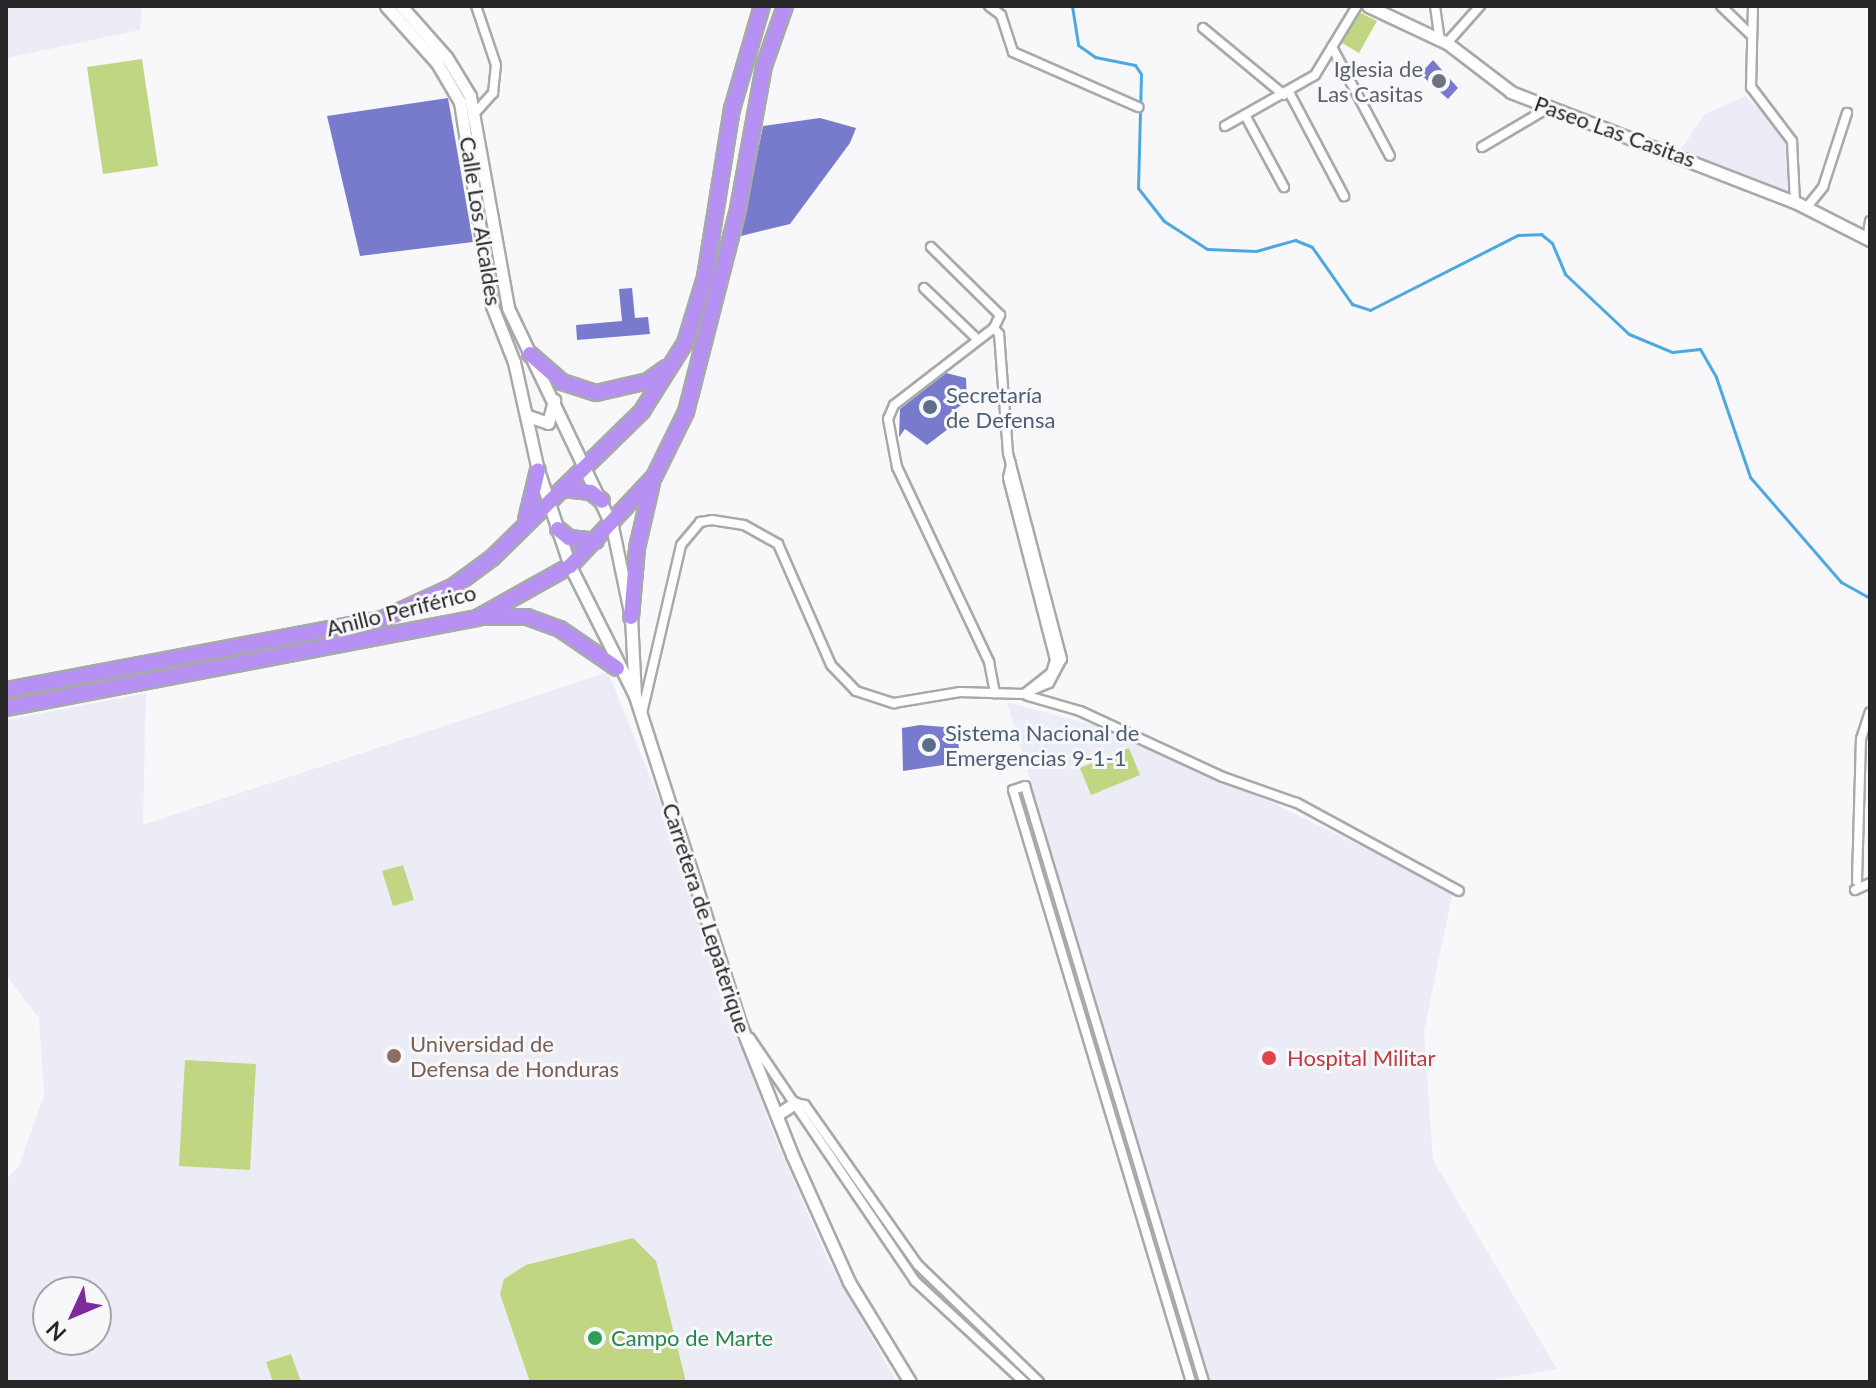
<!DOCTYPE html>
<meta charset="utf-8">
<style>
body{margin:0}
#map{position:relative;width:1876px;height:1388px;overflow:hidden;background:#f8f8fa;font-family:Lato,sans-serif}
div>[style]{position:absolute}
.built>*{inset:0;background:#ebecf5}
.green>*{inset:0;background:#c1d682}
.stream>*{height:3px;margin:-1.5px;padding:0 1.5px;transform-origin:1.5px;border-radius:1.5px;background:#4da8e2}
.building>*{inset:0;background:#787bcc}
.roads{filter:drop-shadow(2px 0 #a8a9aa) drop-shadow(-2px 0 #a8a9aa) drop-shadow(0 2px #a8a9aa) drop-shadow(0 -2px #a8a9aa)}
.street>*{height:8px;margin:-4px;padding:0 4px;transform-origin:4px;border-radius:4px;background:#fff}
.secondary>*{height:11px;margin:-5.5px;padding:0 5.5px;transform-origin:5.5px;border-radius:5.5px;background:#fff}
.highway>*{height:14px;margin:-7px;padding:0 7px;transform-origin:7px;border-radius:7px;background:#b790f4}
.dots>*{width:22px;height:22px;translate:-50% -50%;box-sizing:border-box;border:4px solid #f8f8fa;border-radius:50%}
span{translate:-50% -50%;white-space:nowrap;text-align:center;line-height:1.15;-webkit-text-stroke:6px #f8f8fa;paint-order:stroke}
.worship-label{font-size:22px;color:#5b616d}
.right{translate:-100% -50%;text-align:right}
.street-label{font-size:22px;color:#272728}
.service-label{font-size:22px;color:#4e5e75}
.left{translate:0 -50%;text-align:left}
.education-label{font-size:22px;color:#785e54}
.health-label{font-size:22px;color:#be3a42}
.leisure-label{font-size:22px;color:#27864d}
.frame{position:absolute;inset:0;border:8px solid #272728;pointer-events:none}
.north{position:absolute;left:32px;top:1276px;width:80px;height:80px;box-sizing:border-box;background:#f8f8fa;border:2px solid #a4a4a6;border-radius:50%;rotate:226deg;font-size:22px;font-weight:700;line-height:32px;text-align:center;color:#272728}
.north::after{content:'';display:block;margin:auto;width:28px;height:36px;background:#7d2b9a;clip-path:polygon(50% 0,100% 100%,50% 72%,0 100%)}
</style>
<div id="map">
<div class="built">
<i style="clip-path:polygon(6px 6px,142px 6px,140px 30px,6px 58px)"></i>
<i style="clip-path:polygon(1746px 96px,1784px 136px,1794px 183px,1788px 195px,1681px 149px,1705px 114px)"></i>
<i style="clip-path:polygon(evenodd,608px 672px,677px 844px,770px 1126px,827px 1258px,897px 1382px,6px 1382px,6px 1180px,19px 1166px,44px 1095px,39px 1018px,6px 975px,6px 720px,146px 693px,143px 825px,608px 672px,48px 1292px,96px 1292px,96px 1340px,48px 1340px,48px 1292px)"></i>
<i style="clip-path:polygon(1007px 702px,1100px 727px,1185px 760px,1453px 891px,1424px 1031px,1433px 1160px,1557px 1369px,1482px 1382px,1209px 1382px)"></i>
</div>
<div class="green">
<i style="clip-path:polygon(1359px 12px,1377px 21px,1359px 53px,1342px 43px)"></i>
<i style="clip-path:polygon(142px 59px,158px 166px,103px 174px,87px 67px)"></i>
<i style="clip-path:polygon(1129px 748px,1140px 775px,1091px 795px,1080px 768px)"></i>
<i style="clip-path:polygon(403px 865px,414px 900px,393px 906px,382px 871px)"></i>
<i style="clip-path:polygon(185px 1060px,256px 1064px,250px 1170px,179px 1166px)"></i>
<i style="clip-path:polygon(633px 1238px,656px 1261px,686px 1382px,530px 1382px,500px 1294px,504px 1279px,526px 1265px)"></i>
<i style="clip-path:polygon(291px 1354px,301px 1382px,273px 1382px,266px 1362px)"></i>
</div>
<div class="stream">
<i style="left:1072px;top:6px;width:39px;rotate:81deg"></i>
<i style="left:1078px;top:45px;width:21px;rotate:35deg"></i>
<i style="left:1095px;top:57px;width:41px;rotate:11.3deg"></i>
<i style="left:1135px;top:65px;width:11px;rotate:56deg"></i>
<i style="left:1141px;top:74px;width:114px;rotate:91.5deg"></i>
<i style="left:1138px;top:188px;width:42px;rotate:51.8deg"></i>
<i style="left:1164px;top:221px;width:51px;rotate:33.1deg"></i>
<i style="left:1207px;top:249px;width:49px;rotate:2.3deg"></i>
<i style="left:1256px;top:251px;width:41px;rotate:-15.8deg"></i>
<i style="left:1295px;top:240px;width:18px;rotate:22deg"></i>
<i style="left:1312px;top:247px;width:70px;rotate:54.9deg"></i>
<i style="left:1352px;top:304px;width:19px;rotate:18deg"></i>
<i style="left:1370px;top:310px;width:166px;rotate:-26.9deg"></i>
<i style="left:1518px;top:235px;width:23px;rotate:-2deg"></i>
<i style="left:1541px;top:234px;width:14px;rotate:39deg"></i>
<i style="left:1552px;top:243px;width:34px;rotate:67deg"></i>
<i style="left:1565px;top:274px;width:88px;rotate:43.2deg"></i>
<i style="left:1629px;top:334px;width:47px;rotate:22.7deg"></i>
<i style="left:1672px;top:352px;width:28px;rotate:-6deg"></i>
<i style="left:1700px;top:349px;width:32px;rotate:60deg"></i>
<i style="left:1716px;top:377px;width:106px;rotate:71.2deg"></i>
<i style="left:1750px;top:477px;width:139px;rotate:49.1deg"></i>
<i style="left:1841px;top:582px;width:33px;rotate:29deg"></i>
</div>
<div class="building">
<i style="clip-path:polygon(1433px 60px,1458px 88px,1448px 99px,1420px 74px)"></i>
<i style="clip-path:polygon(448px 98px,473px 242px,360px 256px,327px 116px)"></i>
<i style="clip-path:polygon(820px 118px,856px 128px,850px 143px,790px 224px,741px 236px,763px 126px)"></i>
<i style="clip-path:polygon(632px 288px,635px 318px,648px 317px,650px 334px,577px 340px,576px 325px,622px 321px,619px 289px)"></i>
<i style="clip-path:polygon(946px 373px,966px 378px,967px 401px,950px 413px,948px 429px,927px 445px,905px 429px,899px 437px,900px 409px)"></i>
<i style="clip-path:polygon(920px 725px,956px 728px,959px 748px,950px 764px,903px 771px,902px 728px)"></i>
</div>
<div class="roads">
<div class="street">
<i style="left:989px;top:6px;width:15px;rotate:37deg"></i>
<i style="left:1001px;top:15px;width:39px;rotate:72deg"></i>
<i style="left:1013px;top:52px;width:137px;rotate:23.7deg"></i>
<i style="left:1435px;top:6px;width:34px;rotate:82deg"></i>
<i style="left:1721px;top:6px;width:42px;rotate:44deg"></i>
<i style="left:1753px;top:6px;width:81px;rotate:91.4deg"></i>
<i style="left:1751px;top:87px;width:68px;rotate:52.8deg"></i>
<i style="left:1792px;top:141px;width:61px;rotate:87.2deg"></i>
<i style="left:1203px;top:28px;width:105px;rotate:39.6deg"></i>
<i style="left:1447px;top:43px;width:50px;rotate:-48.3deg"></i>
<i style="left:1332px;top:47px;width:123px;rotate:62deg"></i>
<i style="left:1289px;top:92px;width:118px;rotate:62.1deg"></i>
<i style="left:475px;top:113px;width:27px;rotate:-48deg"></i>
<i style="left:493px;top:93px;width:28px;rotate:-84deg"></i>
<i style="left:496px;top:65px;width:62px;rotate:-108.7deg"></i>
<i style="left:1245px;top:115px;width:82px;rotate:61.6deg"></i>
<i style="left:1225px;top:126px;width:103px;rotate:-29.5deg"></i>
<i style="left:1315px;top:75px;width:81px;rotate:-58.7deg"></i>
<i style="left:1482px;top:147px;width:79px;rotate:-30.5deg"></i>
<i style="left:1807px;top:207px;width:26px;rotate:-51deg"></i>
<i style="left:1823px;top:187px;width:78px;rotate:-72deg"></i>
<i style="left:1867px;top:240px;width:19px;rotate:-81deg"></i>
<i style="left:931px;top:247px;width:97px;rotate:44.6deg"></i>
<i style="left:1000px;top:315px;width:14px;rotate:115deg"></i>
<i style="left:924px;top:288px;width:71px;rotate:43.9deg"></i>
<i style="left:1011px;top:464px;width:14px;rotate:102deg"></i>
<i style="left:1008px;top:478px;width:188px;rotate:75.5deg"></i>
<i style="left:1055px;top:660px;width:14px;rotate:107deg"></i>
<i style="left:1051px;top:673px;width:31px;rotate:142deg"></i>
<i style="left:1028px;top:696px;width:54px;rotate:16.1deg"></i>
<i style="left:1080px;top:711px;width:157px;rotate:24.8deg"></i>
<i style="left:1223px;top:777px;width:78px;rotate:19.4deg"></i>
<i style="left:1297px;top:803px;width:184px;rotate:28.5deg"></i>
<i style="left:642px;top:713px;width:172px;rotate:-76.9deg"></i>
<i style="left:681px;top:545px;width:30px;rotate:-50deg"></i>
<i style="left:700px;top:522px;width:12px;rotate:-9deg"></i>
<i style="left:712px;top:520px;width:32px;rotate:9deg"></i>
<i style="left:744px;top:525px;width:39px;rotate:29deg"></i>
<i style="left:778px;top:544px;width:132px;rotate:66.3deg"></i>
<i style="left:831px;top:665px;width:36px;rotate:46deg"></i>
<i style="left:856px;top:691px;width:40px;rotate:18deg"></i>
<i style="left:894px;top:703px;width:67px;rotate:-9.5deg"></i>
<i style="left:960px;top:692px;width:63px;rotate:1.8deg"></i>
<i style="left:1023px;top:694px;width:28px;rotate:-23deg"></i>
<i style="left:1049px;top:683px;width:27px;rotate:-62deg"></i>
<i style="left:1062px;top:659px;width:213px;rotate:-104.7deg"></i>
<i style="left:1008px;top:453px;width:119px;rotate:-94.3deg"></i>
<i style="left:999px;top:334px;width:8px;rotate:-130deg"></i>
<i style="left:994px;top:328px;width:126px;rotate:142.4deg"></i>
<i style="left:894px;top:405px;width:15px;rotate:113deg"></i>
<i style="left:888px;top:419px;width:49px;rotate:79.4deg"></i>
<i style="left:897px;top:467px;width:216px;rotate:64.7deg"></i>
<i style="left:989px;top:662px;width:32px;rotate:79deg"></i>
<i style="left:1857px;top:881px;width:142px;rotate:-88.4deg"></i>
<i style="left:1861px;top:739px;width:28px;rotate:-72deg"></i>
<i style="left:1855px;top:890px;width:17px;rotate:-25deg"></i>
<i style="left:750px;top:1038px;width:294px;rotate:55.8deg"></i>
<i style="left:915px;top:1281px;width:149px;rotate:42.8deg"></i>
<i style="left:795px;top:1103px;width:10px;rotate:11deg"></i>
<i style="left:805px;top:1105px;width:196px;rotate:54.8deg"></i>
<i style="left:918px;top:1265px;width:168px;rotate:44deg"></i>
<i style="left:1191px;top:1382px;width:618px;rotate:-106.73deg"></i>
<i style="left:1013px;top:790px;width:13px;rotate:-18deg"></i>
<i style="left:1025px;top:786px;width:622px;rotate:73.28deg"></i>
</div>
<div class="secondary">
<i style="left:386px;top:6px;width:76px;rotate:48.2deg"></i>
<i style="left:437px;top:63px;width:45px;rotate:59.5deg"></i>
<i style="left:460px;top:102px;width:206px;rotate:81.1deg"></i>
<i style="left:492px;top:306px;width:60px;rotate:68.6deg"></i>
<i style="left:514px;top:362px;width:111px;rotate:77.5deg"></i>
<i style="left:538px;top:470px;width:101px;rotate:71.6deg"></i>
<i style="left:570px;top:566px;width:145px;rotate:63.4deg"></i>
<i style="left:635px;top:696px;width:347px;rotate:72.2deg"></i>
<i style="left:741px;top:1026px;width:139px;rotate:68.4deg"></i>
<i style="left:792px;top:1155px;width:139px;rotate:65.8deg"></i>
<i style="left:849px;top:1282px;width:117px;rotate:58.6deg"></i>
<i style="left:401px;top:6px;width:69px;rotate:48.5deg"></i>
<i style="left:447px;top:58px;width:44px;rotate:58.8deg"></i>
<i style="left:470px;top:96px;width:215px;rotate:79.8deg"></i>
<i style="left:508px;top:308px;width:242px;rotate:64.5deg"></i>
<i style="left:612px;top:526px;width:93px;rotate:78.2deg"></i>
<i style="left:631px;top:617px;width:79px;rotate:87.1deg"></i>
<i style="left:1368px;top:6px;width:87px;rotate:25.1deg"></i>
<i style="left:1447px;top:43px;width:81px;rotate:37.4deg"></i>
<i style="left:1511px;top:92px;width:305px;rotate:21.2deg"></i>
<i style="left:1795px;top:202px;width:84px;rotate:26.9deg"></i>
<i style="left:528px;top:416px;width:21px;rotate:19deg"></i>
<i style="left:548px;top:423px;width:24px;rotate:-75deg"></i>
<i style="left:778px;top:1114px;width:20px;rotate:-33deg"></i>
</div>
<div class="highway">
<i style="left:530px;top:354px;width:43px;rotate:41.2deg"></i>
<i style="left:562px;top:382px;width:36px;rotate:18deg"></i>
<i style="left:596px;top:393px;width:53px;rotate:-13deg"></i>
<i style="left:648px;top:381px;width:22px;rotate:-36deg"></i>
<i style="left:563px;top:489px;width:28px;rotate:6deg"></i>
<i style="left:591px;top:492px;width:14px;rotate:39deg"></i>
<i style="left:526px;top:520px;width:51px;rotate:-76.5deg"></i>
<i style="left:558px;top:529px;width:14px;rotate:39deg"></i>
<i style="left:569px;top:538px;width:27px;rotate:6deg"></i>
<i style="left:483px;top:617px;width:44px"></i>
<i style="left:527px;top:617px;width:35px;rotate:20deg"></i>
<i style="left:560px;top:629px;width:69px;rotate:34.4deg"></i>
<i style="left:631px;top:617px;width:69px;rotate:-85deg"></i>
<i style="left:637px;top:548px;width:67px;rotate:-77deg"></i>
<i style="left:6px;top:690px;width:383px;rotate:-10.7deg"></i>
<i style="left:382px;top:619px;width:79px;rotate:-24.6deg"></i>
<i style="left:454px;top:586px;width:47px;rotate:-36.4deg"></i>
<i style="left:492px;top:558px;width:210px;rotate:-44.4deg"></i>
<i style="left:642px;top:411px;width:80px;rotate:-57.7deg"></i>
<i style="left:685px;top:343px;width:69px;rotate:-73.1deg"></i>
<i style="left:705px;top:277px;width:170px;rotate:-80.9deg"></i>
<i style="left:732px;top:109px;width:107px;rotate:-73.8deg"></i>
<i style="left:6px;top:708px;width:480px;rotate:-10.8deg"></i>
<i style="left:477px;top:618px;width:107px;rotate:-29.2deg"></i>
<i style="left:570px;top:566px;width:122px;rotate:-46.7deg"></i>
<i style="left:654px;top:477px;width:72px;rotate:-63.8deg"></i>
<i style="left:686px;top:412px;width:210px;rotate:-75.6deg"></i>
<i style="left:738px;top:209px;width:145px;rotate:-79.7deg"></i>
<i style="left:764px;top:66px;width:64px;rotate:-70.7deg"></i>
</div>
</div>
<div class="dots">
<i style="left:1439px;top:81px;background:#6b7280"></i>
<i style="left:930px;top:407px;background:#5c6f8a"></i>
<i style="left:929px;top:745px;background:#5c6f8a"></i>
<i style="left:394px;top:1056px;background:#8d6e63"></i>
<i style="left:1269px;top:1058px;background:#e0444e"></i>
<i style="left:595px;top:1338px;background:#2e9e5b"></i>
</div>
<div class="worship-label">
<span class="right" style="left:1423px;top:81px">Iglesia de<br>Las Casitas</span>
</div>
<div class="street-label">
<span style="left:1615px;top:131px;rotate:20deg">Paseo Las Casitas</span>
<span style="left:481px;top:221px;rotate:81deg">Calle Los Alcaldes</span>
<span style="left:401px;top:610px;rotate:-14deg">Anillo Periférico</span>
<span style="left:707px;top:918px;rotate:72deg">Carretera de Lepaterique</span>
</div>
<div class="service-label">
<span class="left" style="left:946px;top:407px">Secretaría<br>de Defensa</span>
<span class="left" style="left:945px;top:745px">Sistema Nacional de<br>Emergencias 9-1-1</span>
</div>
<div class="education-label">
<span class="left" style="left:410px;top:1056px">Universidad de<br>Defensa de Honduras</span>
</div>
<div class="health-label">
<span class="left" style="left:1287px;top:1058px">Hospital Militar</span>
</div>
<div class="leisure-label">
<span class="left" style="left:611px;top:1338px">Campo de Marte</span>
</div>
<div class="frame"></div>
<div class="north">N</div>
</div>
